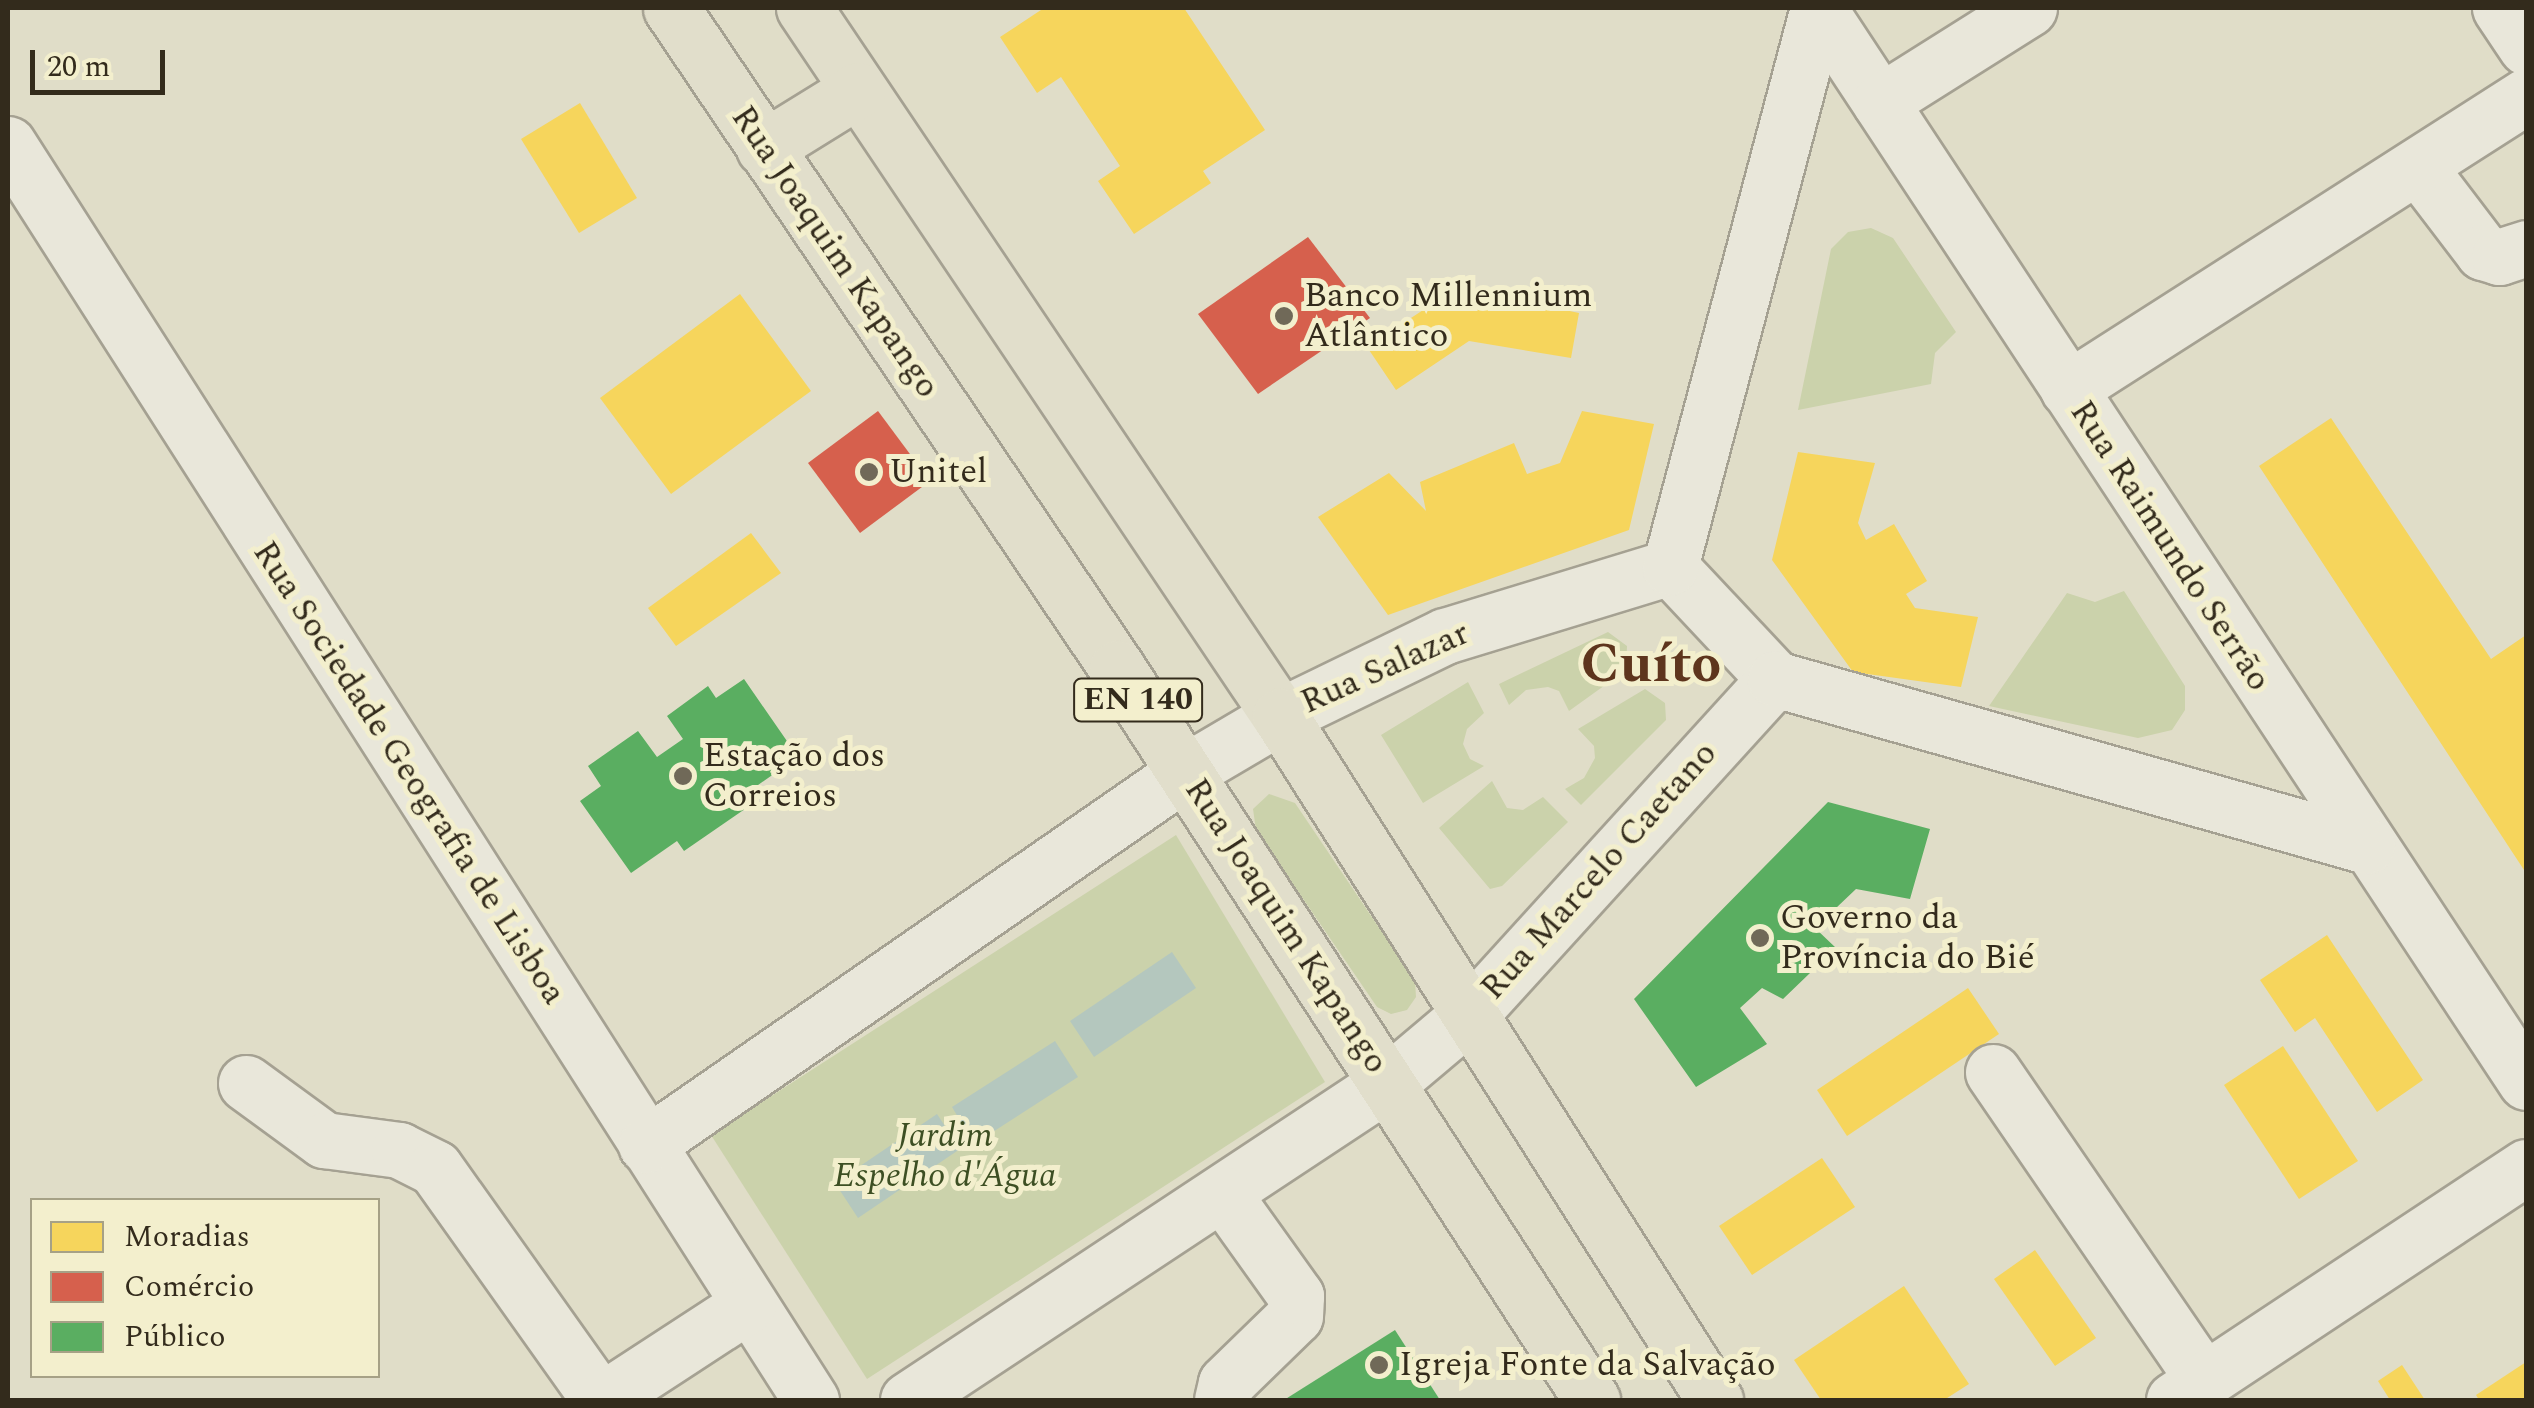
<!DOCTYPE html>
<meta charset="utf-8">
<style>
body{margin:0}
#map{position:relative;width:2534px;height:1408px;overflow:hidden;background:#e0ddc8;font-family:Spectral,serif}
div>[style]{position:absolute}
.green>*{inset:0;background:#cbd2ab}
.water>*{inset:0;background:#b4c7be}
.homes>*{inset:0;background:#f6d55c}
.shops>*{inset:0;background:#d6604d}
.public>*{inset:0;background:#5aae61}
.roads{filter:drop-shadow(2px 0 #a5a192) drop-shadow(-2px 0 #a5a192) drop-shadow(0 2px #a5a192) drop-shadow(0 -2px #a5a192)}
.minor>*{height:55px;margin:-27.5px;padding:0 27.5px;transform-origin:27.5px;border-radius:27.5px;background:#e9e7da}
.major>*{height:55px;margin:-27.5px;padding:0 27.5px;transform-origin:27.5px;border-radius:27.5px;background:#e1decb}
.dots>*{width:28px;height:28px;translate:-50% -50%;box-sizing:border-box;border:5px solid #f3efcd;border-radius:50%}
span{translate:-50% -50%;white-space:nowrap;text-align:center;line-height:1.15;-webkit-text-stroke:10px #f3efcd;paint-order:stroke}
.shield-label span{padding:2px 8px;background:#f3efcd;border:2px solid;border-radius:8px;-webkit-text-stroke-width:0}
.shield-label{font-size:32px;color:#332b1c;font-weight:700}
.street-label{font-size:35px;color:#332b1c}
.poi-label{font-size:35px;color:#332b1c}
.left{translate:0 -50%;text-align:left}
.park-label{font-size:35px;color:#3d4f23;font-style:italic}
.town-label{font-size:55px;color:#5e351d;font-weight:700}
.frame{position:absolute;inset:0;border:10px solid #332b1c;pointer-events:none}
.legend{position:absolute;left:30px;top:1198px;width:350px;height:180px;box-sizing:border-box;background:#f3efcd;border:2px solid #a6a186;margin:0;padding:12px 18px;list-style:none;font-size:30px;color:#332b1c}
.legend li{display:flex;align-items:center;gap:20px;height:50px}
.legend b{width:50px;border:2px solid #a6a186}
.scale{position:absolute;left:30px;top:50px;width:135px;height:45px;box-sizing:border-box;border:5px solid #332b1c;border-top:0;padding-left:12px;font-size:30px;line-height:35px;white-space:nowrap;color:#332b1c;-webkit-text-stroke:8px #f3efcd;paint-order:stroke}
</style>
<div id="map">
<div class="green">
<i style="clip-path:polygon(1871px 228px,1893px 238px,1956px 332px,1935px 353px,1931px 384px,1798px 410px,1831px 249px,1848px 232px)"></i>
<i style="clip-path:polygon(2124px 591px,2185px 686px,2185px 710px,2172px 730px,2138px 738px,1989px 706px,2067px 593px,2095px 602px)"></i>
<i style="clip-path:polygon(1608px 632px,1627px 646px,1626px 670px,1569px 711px,1559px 691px,1548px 687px,1526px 690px,1509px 705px,1499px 684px)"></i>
<i style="clip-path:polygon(1468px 682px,1484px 713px,1467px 729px,1463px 744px,1470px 759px,1484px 766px,1423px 803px,1381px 735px)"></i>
<i style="clip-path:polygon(1645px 689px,1665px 703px,1666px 720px,1581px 805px,1565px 789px,1584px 778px,1595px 758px,1594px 746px,1578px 729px)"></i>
<i style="clip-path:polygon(1492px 781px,1507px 808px,1523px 810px,1543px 797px,1568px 822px,1502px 886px,1490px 889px,1439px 828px)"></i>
<i style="clip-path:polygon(1269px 794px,1295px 803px,1415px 981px,1416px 997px,1407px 1010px,1391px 1014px,1377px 1007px,1256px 830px,1253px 809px)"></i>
<i style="clip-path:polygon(1176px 835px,1325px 1082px,867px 1379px,711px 1135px)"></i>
</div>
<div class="water">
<i style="clip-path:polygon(1172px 952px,1196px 988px,1094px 1057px,1070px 1021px)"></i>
<i style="clip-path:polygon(1055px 1041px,1078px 1077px,974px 1144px,952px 1107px)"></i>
<i style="clip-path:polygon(937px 1114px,960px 1149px,858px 1218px,835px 1183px)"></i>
</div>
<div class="homes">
<i style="clip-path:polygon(1044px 8px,1184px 8px,1265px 130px,1203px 171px,1211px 183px,1134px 234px,1098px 181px,1120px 166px,1061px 77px,1037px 93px,1000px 37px)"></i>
<i style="clip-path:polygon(580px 103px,637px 198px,579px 233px,521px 139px)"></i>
<i style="clip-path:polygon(1458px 287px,1579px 313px,1571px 358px,1469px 341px,1396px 390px,1367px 347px)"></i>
<i style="clip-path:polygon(740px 294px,811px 391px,671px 494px,600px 398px)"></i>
<i style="clip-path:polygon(1582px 411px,1654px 424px,1629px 530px,1388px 615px,1318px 517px,1389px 473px,1426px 511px,1420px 482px,1514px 443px,1527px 474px,1560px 463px)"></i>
<i style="clip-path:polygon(2331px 418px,2491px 659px,2526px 635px,2526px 873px,2259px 466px)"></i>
<i style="clip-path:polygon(1798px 452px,1875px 463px,1858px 523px,1866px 540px,1894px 524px,1927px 581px,1906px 594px,1915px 608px,1978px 617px,1961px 687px,1853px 672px,1772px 560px)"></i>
<i style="clip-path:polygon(751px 533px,781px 573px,676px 646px,648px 608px)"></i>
<i style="clip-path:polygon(2327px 935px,2423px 1080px,2377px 1112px,2315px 1018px,2295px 1032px,2260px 980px)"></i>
<i style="clip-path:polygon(1968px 988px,1999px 1034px,1847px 1136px,1817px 1090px)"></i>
<i style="clip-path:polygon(2283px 1046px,2358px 1161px,2299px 1199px,2224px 1085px)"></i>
<i style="clip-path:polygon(1822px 1158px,1855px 1207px,1752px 1275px,1719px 1226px)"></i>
<i style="clip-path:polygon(2035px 1250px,2096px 1338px,2055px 1366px,1994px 1279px)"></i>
<i style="clip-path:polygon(1904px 1286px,1969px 1384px,1944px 1400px,1821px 1400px,1794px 1360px)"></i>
<i style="clip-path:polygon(2526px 1362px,2526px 1400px,2479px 1400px,2476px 1395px)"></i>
<i style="clip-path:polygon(2402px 1365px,2425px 1400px,2390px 1400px,2378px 1381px)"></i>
</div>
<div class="shops">
<i style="clip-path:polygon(1308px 237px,1370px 318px,1258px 394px,1198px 314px)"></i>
<i style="clip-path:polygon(878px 411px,930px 481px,860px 533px,808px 463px)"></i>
</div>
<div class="public">
<i style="clip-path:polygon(744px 679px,798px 757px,751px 790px,758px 800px,684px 851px,677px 841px,631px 873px,580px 801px,601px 786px,588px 766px,638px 731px,657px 757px,683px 739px,667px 716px,708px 686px,716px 698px)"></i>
<i style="clip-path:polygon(1828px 802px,1930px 829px,1910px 899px,1856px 889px,1815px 928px,1836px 948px,1783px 999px,1762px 988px,1740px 1008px,1767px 1044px,1696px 1087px,1634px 999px)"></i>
<i style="clip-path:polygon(1395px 1330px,1440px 1400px,1284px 1400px)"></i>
</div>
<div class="roads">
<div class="minor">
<i style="left:1818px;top:8px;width:1286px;rotate:56.61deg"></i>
<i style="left:2500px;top:8px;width:47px;rotate:56.3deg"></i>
<i style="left:1880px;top:102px;width:176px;rotate:-32.2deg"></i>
<i style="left:8px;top:144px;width:1491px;rotate:57.41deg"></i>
<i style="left:2419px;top:168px;width:106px;rotate:52.7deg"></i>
<i style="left:2483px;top:252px;width:17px;rotate:17deg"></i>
<i style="left:2499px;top:257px;width:28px;rotate:-18deg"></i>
<i style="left:2068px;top:389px;width:544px;rotate:-32.61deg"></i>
<i style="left:1670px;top:567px;width:154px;rotate:46.8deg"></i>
<i style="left:1993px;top:1072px;width:373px;rotate:55.6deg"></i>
<i style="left:246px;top:1083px;width:97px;rotate:36.2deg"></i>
<i style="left:324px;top:1140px;width:76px;rotate:7.6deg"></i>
<i style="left:399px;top:1150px;width:40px;rotate:26.6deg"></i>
<i style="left:435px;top:1168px;width:285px;rotate:54.6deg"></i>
<i style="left:646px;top:1145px;width:655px;rotate:-34.68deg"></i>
<i style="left:1185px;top:772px;width:110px;rotate:-30.5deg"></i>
<i style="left:1280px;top:716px;width:183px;rotate:-25.9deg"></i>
<i style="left:1445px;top:636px;width:235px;rotate:-17deg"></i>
<i style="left:1670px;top:567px;width:578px;rotate:-75.17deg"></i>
<i style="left:602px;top:1400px;width:174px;rotate:-33.1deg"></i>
<i style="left:908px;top:1400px;width:577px;rotate:-33.47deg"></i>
<i style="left:1389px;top:1082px;width:109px;rotate:-40.1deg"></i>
<i style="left:1472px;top:1012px;width:450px;rotate:-47.7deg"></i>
<i style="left:1775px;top:679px;width:615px;rotate:15.75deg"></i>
<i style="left:1222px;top:1400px;width:17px;rotate:-77deg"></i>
<i style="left:1226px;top:1383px;width:96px;rotate:-44.2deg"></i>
<i style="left:1295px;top:1316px;width:20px;rotate:-87deg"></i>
<i style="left:1296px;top:1296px;width:125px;rotate:-125.6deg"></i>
<i style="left:2174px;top:1400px;width:422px;rotate:-33.5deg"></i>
</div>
<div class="major">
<i style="left:671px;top:8px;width:797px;rotate:55.95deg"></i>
<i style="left:1117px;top:668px;width:873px;rotate:57.02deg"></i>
<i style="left:804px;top:8px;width:853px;rotate:56.09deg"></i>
<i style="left:1280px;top:716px;width:811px;rotate:57.55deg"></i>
<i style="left:764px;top:148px;width:110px;rotate:-31.7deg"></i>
</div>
</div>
<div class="dots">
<i style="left:1284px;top:316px;background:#706958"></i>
<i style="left:869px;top:472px;background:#706958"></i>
<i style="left:683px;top:776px;background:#706958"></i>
<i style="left:1760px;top:938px;background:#706958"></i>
<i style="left:1379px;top:1365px;background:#706958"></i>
</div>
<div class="shield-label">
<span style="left:1138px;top:700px">EN 140</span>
</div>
<div class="street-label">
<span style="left:835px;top:252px;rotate:56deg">Rua Joaquim Kapango</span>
<span style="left:2170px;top:546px;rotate:57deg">Rua Raimundo Serrão</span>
<span style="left:1385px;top:668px;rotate:-24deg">Rua Salazar</span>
<span style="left:409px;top:773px;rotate:57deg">Rua Sociedade Geografia de Lisboa</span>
<span style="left:1599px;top:871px;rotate:-48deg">Rua Marcelo Caetano</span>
<span style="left:1286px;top:926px;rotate:57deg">Rua Joaquim Kapango</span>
</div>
<div class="poi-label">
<span class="left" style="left:1304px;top:316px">Banco Millennium<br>Atlântico</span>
<span class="left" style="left:889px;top:472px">Unitel</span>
<span class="left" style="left:703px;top:776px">Estação dos<br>Correios</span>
<span class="left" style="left:1780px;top:938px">Governo da<br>Província do Bié</span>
<span class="left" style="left:1399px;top:1365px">Igreja Fonte da Salvação</span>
</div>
<div class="park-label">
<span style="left:945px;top:1156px">Jardim<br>Espelho d'Água</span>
</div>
<div class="town-label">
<span style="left:1651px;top:665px">Cuíto</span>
</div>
<div class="frame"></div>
<ul class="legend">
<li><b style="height:28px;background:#f6d55c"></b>Moradias</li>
<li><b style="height:28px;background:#d6604d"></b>Comércio</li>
<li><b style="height:28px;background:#5aae61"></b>Público</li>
</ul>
<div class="scale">20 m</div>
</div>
